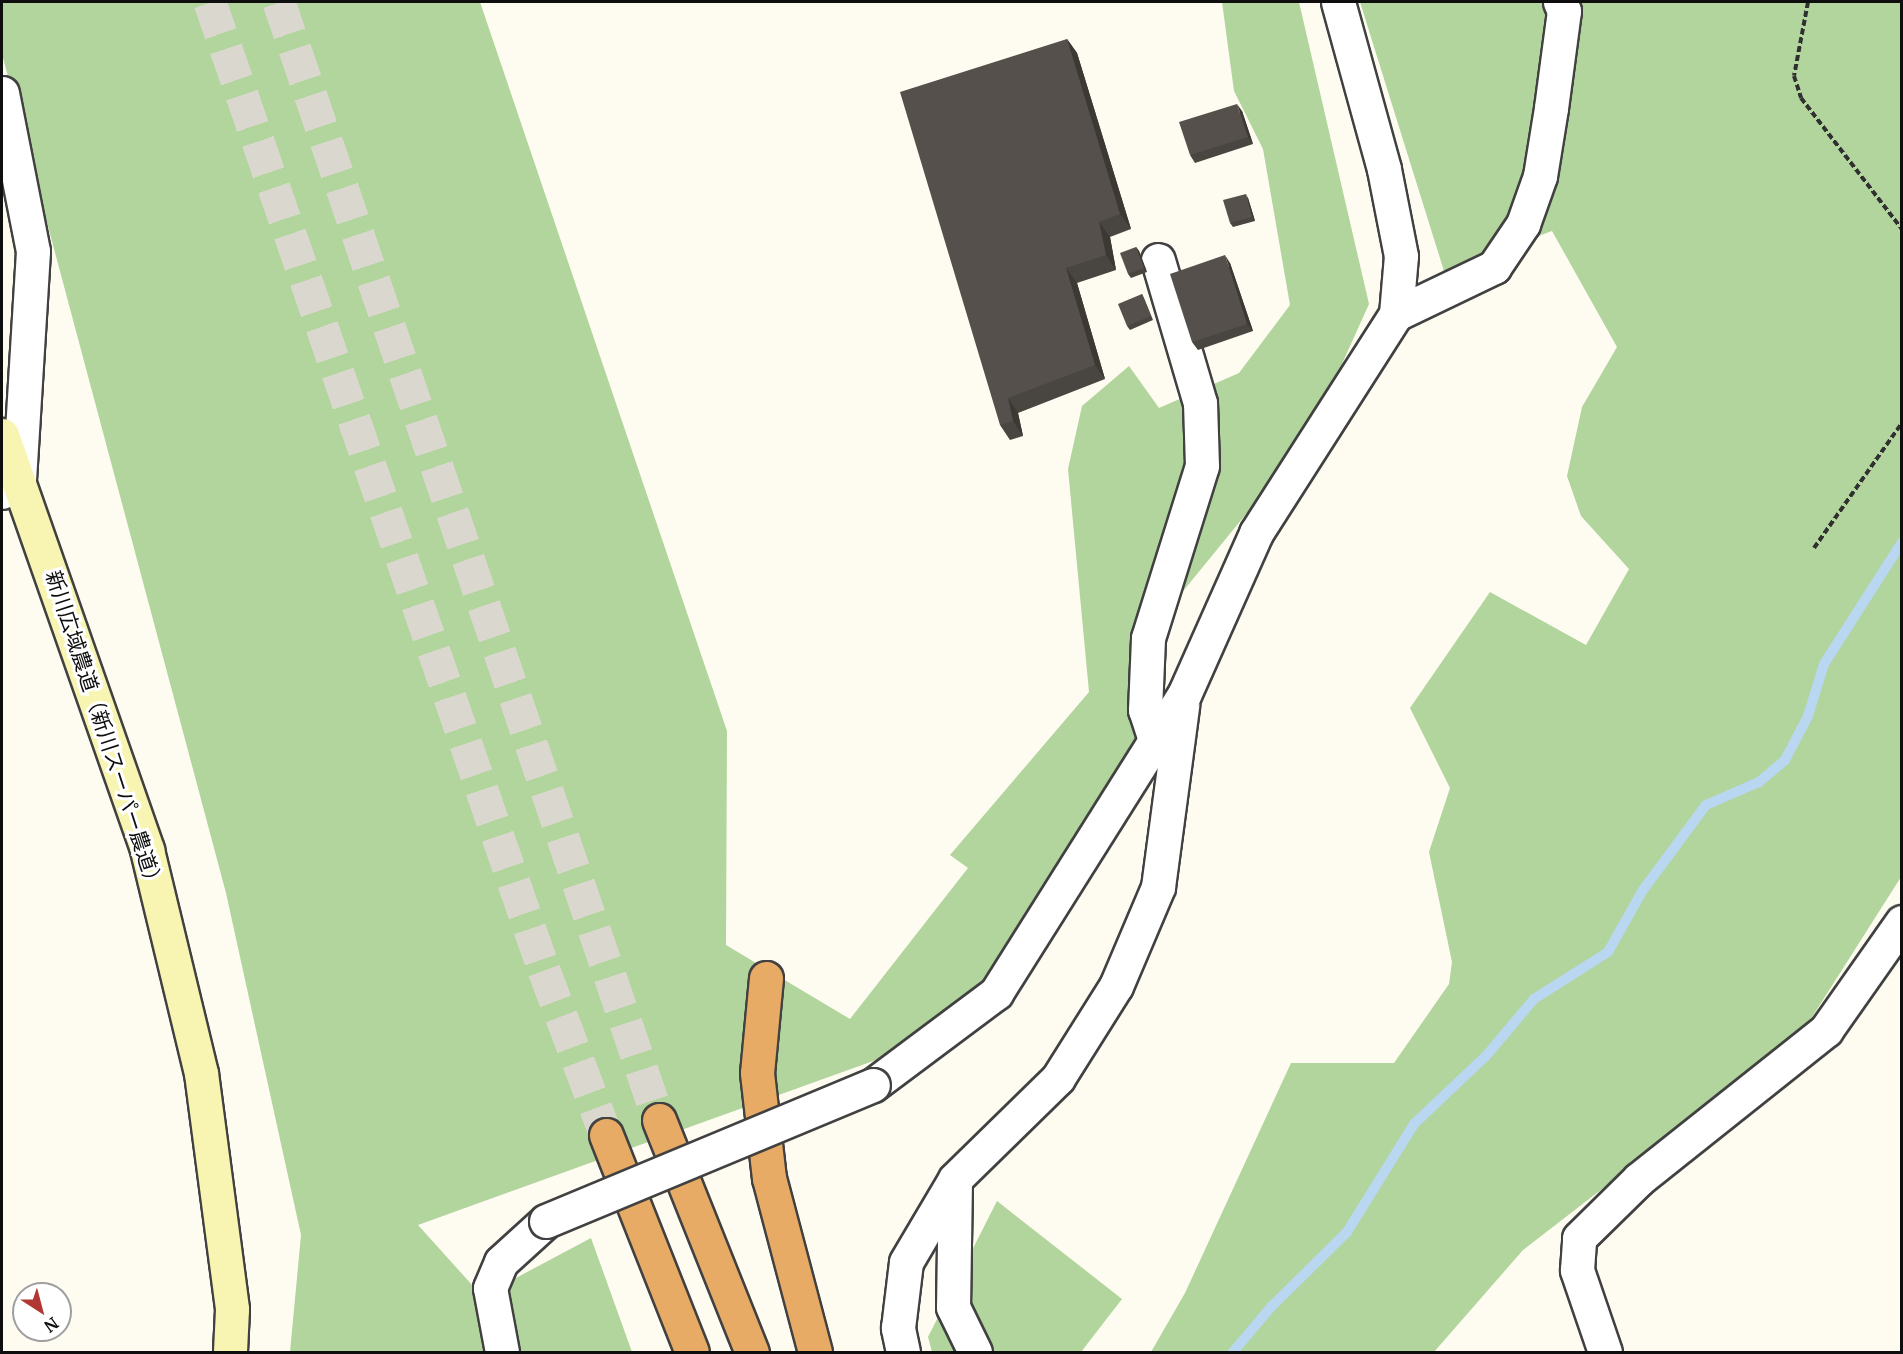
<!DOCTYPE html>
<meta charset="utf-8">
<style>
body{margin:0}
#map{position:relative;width:1903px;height:1354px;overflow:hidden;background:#fefcf0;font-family:Merriweather,"Noto Sans JP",serif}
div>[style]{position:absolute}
.forest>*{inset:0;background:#b2d49d}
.stream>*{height:10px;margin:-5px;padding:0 5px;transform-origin:5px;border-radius:5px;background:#b9d7f0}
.highway-tunnel>*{height:33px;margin-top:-16.5px;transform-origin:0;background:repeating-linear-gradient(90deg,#dad8ce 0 33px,transparent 0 49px)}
.path>*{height:4px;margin-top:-2px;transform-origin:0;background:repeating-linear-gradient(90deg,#303030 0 6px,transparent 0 9px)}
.roads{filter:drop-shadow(2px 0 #414141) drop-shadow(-2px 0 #414141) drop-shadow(0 2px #414141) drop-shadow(0 -2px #414141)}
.street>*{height:33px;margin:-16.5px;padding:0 16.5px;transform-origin:16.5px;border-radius:16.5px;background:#fff}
.secondary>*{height:33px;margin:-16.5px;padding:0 16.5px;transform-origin:16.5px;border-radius:16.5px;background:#f7f5b1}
.highway>*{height:33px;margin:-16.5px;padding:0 16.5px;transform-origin:16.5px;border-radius:16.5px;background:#e7ab65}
.bridges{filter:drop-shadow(2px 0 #414141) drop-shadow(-2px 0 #414141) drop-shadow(0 2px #414141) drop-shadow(0 -2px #414141)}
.street-bridge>*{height:33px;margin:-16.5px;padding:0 16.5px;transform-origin:16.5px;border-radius:16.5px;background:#fff}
.wall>*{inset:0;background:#494540}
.shaded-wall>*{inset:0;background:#3c3834}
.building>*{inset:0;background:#55504b}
span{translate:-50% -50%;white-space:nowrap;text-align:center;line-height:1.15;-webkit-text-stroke:6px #fff;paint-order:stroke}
.street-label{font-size:21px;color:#0e0e0e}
.frame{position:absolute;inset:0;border:3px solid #0e0e0e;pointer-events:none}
.north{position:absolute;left:12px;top:1282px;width:60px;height:60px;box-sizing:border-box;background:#fff;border:2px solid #9f9f9f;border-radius:50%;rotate:144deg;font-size:16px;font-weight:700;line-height:24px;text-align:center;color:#0e0e0e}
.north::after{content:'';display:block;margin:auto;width:21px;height:27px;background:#b13733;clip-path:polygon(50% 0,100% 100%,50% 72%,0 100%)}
</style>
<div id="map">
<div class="forest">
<i style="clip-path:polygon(2px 2px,480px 2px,727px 731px,726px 945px,850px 1019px,968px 868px,950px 855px,1089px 692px,1068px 469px,1082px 406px,1129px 366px,1159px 408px,1239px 373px,1290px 305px,1263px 149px,1234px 91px,1222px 2px,1299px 2px,1369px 304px,1309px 437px,1175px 601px,1132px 683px,1143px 776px,987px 1020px,418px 1225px,482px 1296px,591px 1238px,632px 1352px,290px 1352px,301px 1235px,226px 893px,2px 54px)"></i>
<i style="clip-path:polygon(1360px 2px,1901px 2px,1901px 877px,1800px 1036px,1523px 1250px,1434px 1352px,1151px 1352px,1185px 1293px,1291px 1063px,1394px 1063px,1449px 984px,1452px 962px,1429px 852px,1450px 788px,1410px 708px,1490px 592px,1586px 645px,1629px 569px,1581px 516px,1567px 476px,1582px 407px,1617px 347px,1552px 231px,1444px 271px)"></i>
<i style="clip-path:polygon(997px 1201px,1122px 1299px,1081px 1352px,932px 1352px,928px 1337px)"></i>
</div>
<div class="stream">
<i style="left:1233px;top:1352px;width:59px;rotate:-49.8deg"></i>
<i style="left:1271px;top:1307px;width:107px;rotate:-44.6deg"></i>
<i style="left:1347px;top:1232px;width:127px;rotate:-58.2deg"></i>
<i style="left:1414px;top:1124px;width:99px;rotate:-43.4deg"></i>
<i style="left:1486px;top:1056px;width:75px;rotate:-49.9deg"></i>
<i style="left:1534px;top:999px;width:88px;rotate:-32.4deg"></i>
<i style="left:1608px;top:952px;width:71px;rotate:-60.6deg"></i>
<i style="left:1643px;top:890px;width:106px;rotate:-53.5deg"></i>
<i style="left:1706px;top:805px;width:58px;rotate:-23.5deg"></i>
<i style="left:1759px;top:782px;width:34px;rotate:-40deg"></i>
<i style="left:1785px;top:760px;width:50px;rotate:-62.4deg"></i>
<i style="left:1808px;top:716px;width:54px;rotate:-72.9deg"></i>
<i style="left:1824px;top:664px;width:145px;rotate:-57.4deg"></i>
</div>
<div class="highway-tunnel">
<i style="left:210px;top:2px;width:1024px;rotate:70.96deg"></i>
<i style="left:544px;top:970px;width:176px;rotate:69.4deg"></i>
<i style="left:279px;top:2px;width:1181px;rotate:71.23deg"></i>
</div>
<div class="path">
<i style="left:1808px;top:2px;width:75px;rotate:100.7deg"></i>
<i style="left:1794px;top:76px;width:23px;rotate:72deg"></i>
<i style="left:1801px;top:98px;width:165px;rotate:52.4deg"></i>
<i style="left:1814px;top:548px;width:153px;rotate:-54.9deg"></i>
</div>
<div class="roads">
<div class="street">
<i style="left:2px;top:93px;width:161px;rotate:78.9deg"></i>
<i style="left:33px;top:251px;width:227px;rotate:93.5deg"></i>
<i style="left:19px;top:478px;width:22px;rotate:141deg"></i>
<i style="left:1396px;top:314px;width:109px;rotate:-25.6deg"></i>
<i style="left:1494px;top:267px;width:52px;rotate:-56deg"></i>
<i style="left:1523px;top:224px;width:51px;rotate:-70.5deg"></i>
<i style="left:1540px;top:176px;width:69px;rotate:-80.8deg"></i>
<i style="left:1551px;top:108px;width:98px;rotate:-82.4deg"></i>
<i style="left:1564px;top:11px;width:10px;rotate:-114deg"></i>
<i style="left:1155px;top:740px;width:32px;rotate:-108deg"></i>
<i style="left:1145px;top:710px;width:72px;rotate:-87.6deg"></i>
<i style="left:1148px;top:638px;width:180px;rotate:-72.6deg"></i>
<i style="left:1202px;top:466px;width:63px;rotate:-91.8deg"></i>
<i style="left:1200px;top:403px;width:149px;rotate:-106.4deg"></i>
<i style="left:873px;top:1085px;width:154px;rotate:-36.8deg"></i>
<i style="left:996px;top:993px;width:352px;rotate:-57.8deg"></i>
<i style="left:1184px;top:695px;width:177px;rotate:-66deg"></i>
<i style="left:1256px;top:533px;width:260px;rotate:-57.4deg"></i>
<i style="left:1396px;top:314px;width:58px;rotate:-85.1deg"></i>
<i style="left:1401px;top:256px;width:89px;rotate:-101.1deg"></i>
<i style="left:1384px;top:169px;width:173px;rotate:-105.4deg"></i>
<i style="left:955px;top:1181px;width:126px;rotate:90.9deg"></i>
<i style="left:953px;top:1307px;width:50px;rotate:63.9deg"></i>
<i style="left:502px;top:1352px;width:65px;rotate:-100.6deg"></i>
<i style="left:490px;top:1288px;width:28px;rotate:-67deg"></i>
<i style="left:501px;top:1262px;width:61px;rotate:-42.3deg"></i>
<i style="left:903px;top:1352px;width:25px;rotate:-102deg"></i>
<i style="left:898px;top:1328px;width:66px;rotate:-83.1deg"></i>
<i style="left:906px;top:1262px;width:96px;rotate:-59.4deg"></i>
<i style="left:955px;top:1179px;width:144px;rotate:-44.4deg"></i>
<i style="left:1058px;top:1078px;width:109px;rotate:-57.8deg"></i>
<i style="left:1116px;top:986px;width:108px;rotate:-67deg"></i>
<i style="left:1158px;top:887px;width:183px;rotate:-82.4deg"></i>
<i style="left:1605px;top:1352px;width:87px;rotate:-108.9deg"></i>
<i style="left:1577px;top:1270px;width:32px;rotate:-86deg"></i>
<i style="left:1579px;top:1238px;width:84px;rotate:-44.5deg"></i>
<i style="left:1639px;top:1179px;width:239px;rotate:-38.5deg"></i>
<i style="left:1826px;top:1030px;width:132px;rotate:-54.9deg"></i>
</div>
<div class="secondary">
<i style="left:2px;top:435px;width:440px;rotate:70.7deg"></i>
<i style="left:147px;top:850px;width:229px;rotate:76.4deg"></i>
<i style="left:201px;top:1073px;width:238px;rotate:82.5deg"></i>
<i style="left:232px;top:1309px;width:43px;rotate:92.7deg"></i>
</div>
<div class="highway">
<i style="left:766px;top:978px;width:95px;rotate:95.4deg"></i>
<i style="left:757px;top:1073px;width:106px;rotate:83.5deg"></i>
<i style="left:769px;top:1178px;width:180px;rotate:75.2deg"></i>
<i style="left:659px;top:1120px;width:250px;rotate:68.2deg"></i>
<i style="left:606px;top:1135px;width:233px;rotate:68.4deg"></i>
</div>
</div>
<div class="bridges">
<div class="street-bridge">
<i style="left:546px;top:1221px;width:354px;rotate:-22.6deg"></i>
</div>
</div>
<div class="wall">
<i style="clip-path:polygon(1067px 39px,1077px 53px,1131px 229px,1110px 237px,1116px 270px,1077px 283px,1105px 379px,1018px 413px,1023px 436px,1010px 440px,1000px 425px)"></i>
<i style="clip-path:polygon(1242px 111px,1253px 144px,1195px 163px,1190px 155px)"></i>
<i style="clip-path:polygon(1248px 198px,1255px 221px,1233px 227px,1230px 223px)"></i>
<i style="clip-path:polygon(1136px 247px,1139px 251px,1147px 272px,1131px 278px,1128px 274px)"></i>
<i style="clip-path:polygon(1230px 263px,1253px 331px,1198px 350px,1192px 342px)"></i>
<i style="clip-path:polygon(1142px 294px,1144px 298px,1153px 320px,1130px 330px,1127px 326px)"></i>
</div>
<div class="shaded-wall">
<i style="clip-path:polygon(1067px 39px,1077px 53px,1131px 229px,1120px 214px)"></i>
<i style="clip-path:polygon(1237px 104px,1242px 111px,1253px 144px,1248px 137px)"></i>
<i style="clip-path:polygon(1246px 194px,1248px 198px,1255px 221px,1252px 217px)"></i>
<i style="clip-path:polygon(1099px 222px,1110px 237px,1116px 270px,1106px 255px)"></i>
<i style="clip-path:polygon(1136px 247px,1139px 251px,1147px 272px,1144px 268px)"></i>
<i style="clip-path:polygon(1225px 255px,1230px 263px,1253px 331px,1247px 324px)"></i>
<i style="clip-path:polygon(1066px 268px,1077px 283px,1105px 379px,1095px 365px)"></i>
<i style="clip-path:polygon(1008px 398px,1018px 413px,1023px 436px,1013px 421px)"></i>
</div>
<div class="building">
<i style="clip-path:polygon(1067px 39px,1120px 214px,1099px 222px,1106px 255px,1066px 268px,1095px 365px,1008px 398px,1013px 421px,1000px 425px,900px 92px)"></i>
<i style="clip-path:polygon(1237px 104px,1248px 137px,1190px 155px,1179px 122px)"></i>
<i style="clip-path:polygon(1246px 194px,1252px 217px,1230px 223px,1223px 200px)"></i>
<i style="clip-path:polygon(1136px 247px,1144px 268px,1128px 274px,1120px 253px)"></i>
<i style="clip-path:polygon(1225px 255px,1247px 324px,1192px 342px,1170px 274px)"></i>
<i style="clip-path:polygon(1142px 294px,1151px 316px,1127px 326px,1118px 304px)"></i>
</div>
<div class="street-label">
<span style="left:104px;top:731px;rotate:72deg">新川広域農道（新川スーパー農道）</span>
</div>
<div class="frame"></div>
<div class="north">N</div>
</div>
